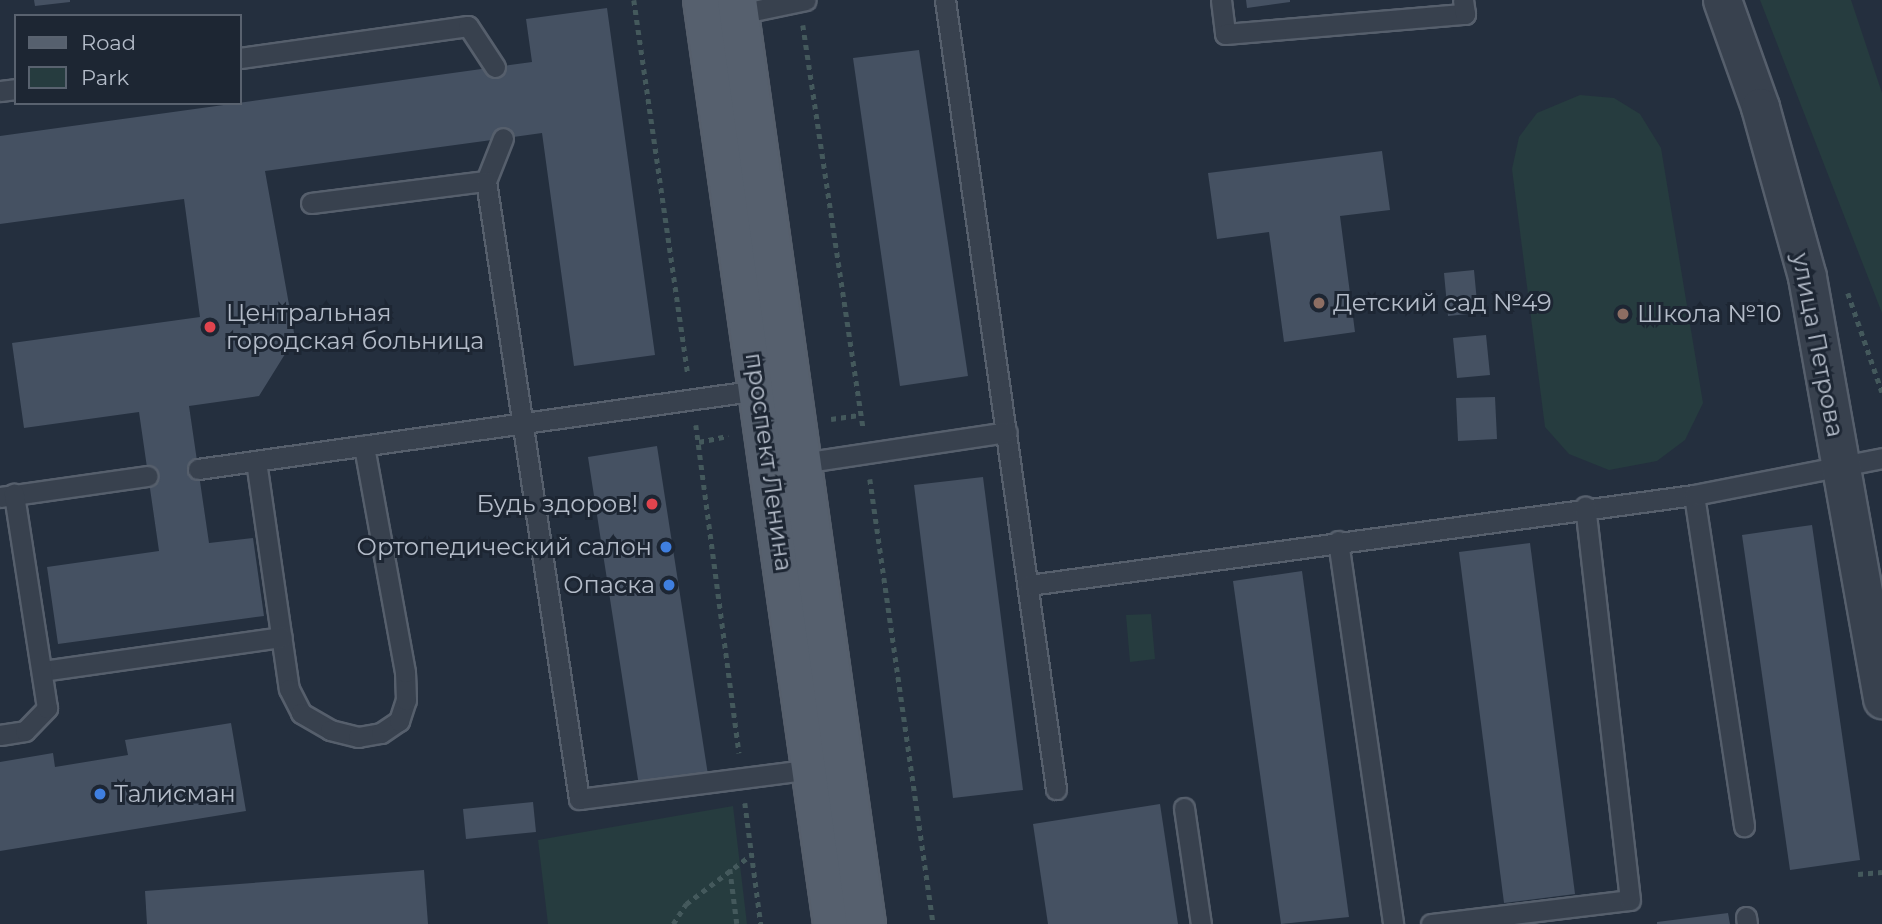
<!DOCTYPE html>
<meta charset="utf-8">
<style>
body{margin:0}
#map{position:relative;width:1882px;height:924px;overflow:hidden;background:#242f3e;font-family:Montserrat,sans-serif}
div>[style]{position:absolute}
.green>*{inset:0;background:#263c3f}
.building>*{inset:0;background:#455162}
.path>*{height:4.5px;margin-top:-2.25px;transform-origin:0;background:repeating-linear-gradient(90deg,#44595c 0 5px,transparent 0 10px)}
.roads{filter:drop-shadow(2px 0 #565f6c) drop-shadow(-2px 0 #565f6c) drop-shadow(0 2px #565f6c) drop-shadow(0 -2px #565f6c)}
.service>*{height:19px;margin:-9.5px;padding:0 9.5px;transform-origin:9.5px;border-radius:9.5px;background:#38414e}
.minor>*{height:37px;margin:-18.5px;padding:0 18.5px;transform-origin:18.5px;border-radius:18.5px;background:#38414e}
.primary>*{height:38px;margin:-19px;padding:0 19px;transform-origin:19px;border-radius:19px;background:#56606e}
.dots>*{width:19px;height:19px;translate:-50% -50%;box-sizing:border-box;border:4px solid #1d2633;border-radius:50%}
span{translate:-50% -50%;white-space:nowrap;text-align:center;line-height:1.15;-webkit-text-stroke:6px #1d2633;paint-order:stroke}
.poi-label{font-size:24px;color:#b4bcc9}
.left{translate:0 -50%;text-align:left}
.right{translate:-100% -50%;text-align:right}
.street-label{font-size:24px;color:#b4bcc9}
.legend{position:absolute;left:14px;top:14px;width:228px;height:91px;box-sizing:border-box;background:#1d2633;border:2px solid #59626f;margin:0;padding:9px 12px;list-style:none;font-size:21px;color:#b4bcc9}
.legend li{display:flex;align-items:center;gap:14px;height:35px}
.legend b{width:35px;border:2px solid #59626f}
</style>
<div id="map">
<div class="green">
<i style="clip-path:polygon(1760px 0,1851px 0,1882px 93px,1882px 313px)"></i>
<i style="clip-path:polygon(1580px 95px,1614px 98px,1640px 114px,1661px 148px,1703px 403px,1685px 440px,1657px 461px,1609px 470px,1569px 454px,1545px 427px,1512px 169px,1519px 137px,1537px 113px)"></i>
<i style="clip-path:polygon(1151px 614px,1155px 659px,1130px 662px,1126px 615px)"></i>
<i style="clip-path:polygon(733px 806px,747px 924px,548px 924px,538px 840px)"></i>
</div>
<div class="building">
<i style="clip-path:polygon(34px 0,70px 0,70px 2px,35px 6px)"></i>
<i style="clip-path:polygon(1246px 0,1290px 0,1290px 2px,1247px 8px)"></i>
<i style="clip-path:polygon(607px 8px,655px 355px,574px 366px,542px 133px,265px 171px,295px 338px,259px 396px,189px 406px,209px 543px,253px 538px,264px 616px,58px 644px,47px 567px,159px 551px,139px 412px,24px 428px,12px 343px,200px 317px,184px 199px,0 224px,0 136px,532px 62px,526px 19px)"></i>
<i style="clip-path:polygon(919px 50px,968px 376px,900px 386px,853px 58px)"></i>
<i style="clip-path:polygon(1382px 151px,1390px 210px,1340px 216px,1355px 332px,1284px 342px,1269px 232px,1217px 239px,1208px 173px)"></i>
<i style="clip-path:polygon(1474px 270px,1478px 313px,1448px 316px,1444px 273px)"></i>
<i style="clip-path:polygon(1486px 335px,1490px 375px,1457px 378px,1453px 338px)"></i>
<i style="clip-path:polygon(1495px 397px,1497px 439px,1458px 441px,1456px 398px)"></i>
<i style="clip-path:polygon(657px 446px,708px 775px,639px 786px,588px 457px)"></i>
<i style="clip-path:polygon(983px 477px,1023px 790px,953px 798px,914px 485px)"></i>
<i style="clip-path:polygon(1812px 525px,1860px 860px,1790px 870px,1742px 535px)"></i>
<i style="clip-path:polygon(1530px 543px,1575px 894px,1504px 903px,1459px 552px)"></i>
<i style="clip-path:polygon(1302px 571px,1349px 917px,1281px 924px,1233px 581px)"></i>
<i style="clip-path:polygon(231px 723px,246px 811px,0 851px,0 762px,53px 753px,55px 767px,128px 755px,125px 740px)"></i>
<i style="clip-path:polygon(533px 802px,536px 832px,466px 839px,463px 809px)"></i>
<i style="clip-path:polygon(1160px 804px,1178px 924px,1048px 924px,1033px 824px)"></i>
<i style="clip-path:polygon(424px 870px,428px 924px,147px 924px,145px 891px)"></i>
<i style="clip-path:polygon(1728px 913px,1730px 924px,1657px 924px,1657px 922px)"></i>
</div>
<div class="path">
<i style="left:634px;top:0;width:379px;rotate:81.8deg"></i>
<i style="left:803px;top:25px;width:407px;rotate:81.5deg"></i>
<i style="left:1848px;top:293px;width:105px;rotate:71deg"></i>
<i style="left:831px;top:419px;width:30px;rotate:-8deg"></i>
<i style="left:696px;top:425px;width:331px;rotate:82.5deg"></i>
<i style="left:699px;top:442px;width:30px;rotate:-12deg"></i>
<i style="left:870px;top:479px;width:449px;rotate:81.9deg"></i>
<i style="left:745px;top:803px;width:122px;rotate:82.5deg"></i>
<i style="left:730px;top:869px;width:55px;rotate:82.7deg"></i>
<i style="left:1858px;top:874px;width:24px;rotate:-5deg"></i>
<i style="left:673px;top:924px;width:24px;rotate:-57deg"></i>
<i style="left:686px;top:904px;width:83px;rotate:-37.1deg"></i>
</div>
<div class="roads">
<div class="service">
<i style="left:945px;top:0;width:797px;rotate:81.99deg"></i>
<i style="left:1221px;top:0;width:34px;rotate:83deg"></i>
<i style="left:1225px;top:34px;width:241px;rotate:-4.8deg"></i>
<i style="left:1465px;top:14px;width:14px;rotate:-98deg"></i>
<i style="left:739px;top:14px;width:68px;rotate:-11.8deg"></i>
<i style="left:240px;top:58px;width:230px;rotate:-8deg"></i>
<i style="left:468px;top:26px;width:49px;rotate:56.6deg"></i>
<i style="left:0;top:91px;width:16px;rotate:-7deg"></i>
<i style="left:486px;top:181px;width:46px;rotate:-68.4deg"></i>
<i style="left:311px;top:203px;width:176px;rotate:-7.2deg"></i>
<i style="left:486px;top:181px;width:625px;rotate:81.44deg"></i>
<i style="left:579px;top:799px;width:235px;rotate:-7.3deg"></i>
<i style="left:256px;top:461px;width:230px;rotate:81.8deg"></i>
<i style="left:289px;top:689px;width:27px;rotate:63deg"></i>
<i style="left:301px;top:713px;width:34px;rotate:30deg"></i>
<i style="left:330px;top:730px;width:29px;rotate:14deg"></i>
<i style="left:358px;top:737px;width:23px;rotate:-10deg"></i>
<i style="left:381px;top:733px;width:22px;rotate:-34deg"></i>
<i style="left:399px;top:721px;width:22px;rotate:-72deg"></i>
<i style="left:406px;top:700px;width:28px;rotate:-92deg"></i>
<i style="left:405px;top:672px;width:230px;rotate:-100.3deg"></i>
<i style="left:802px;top:463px;width:207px;rotate:-8.6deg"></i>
<i style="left:198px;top:469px;width:567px;rotate:-8.02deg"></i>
<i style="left:1694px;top:495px;width:335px;rotate:81.4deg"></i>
<i style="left:0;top:497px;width:149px;rotate:-8.1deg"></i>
<i style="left:1338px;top:541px;width:387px;rotate:81.8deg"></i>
<i style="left:1029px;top:585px;width:671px;rotate:-7.71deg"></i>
<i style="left:1694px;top:495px;width:192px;rotate:-11.1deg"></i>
<i style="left:42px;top:671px;width:242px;rotate:-8.1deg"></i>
<i style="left:0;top:735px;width:25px;rotate:-9deg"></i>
<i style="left:25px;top:731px;width:32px;rotate:-46deg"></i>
<i style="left:47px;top:708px;width:217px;rotate:-98.8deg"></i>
<i style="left:1184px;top:808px;width:117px;rotate:81.7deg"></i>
<i style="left:1746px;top:917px;width:7px;rotate:82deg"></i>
<i style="left:1431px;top:924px;width:200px;rotate:-6.9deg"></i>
<i style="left:1630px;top:900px;width:396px;rotate:-96.5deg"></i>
</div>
<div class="minor">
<i style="left:1722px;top:0;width:114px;rotate:70.4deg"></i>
<i style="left:1760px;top:107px;width:176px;rotate:74.5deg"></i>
<i style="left:1807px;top:277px;width:429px;rotate:79.9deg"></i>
</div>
<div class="primary">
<i style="left:703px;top:0;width:933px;rotate:81.99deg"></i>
<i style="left:737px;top:0;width:933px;rotate:82.05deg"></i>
</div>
</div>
<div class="dots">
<i style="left:1319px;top:303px;background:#8d6e63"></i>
<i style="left:1623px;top:314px;background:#8d6e63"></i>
<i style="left:210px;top:327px;background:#e0444e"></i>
<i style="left:652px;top:504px;background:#e0444e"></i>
<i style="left:666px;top:547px;background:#3f7fe0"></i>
<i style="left:669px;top:585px;background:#3f7fe0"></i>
<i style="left:100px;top:794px;background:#3f7fe0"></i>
</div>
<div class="poi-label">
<span class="left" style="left:1333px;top:303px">Детский сад №49</span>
<span class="left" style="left:226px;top:327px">Центральная<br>городская больница</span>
<span class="left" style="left:1637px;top:314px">Школа №10</span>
<span class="right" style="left:638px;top:504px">Будь здоров!</span>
<span class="right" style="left:652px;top:547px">Ортопедический салон</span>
<span class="right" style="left:655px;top:585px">Опаска</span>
<span class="left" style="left:114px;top:794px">Талисман</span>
</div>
<div class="street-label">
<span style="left:1818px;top:345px;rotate:79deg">улица Петрова</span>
<span style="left:769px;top:462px;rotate:82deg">проспект Ленина</span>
</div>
<ul class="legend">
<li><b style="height:9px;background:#56606e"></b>Road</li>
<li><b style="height:19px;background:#263c3f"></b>Park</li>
</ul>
</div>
